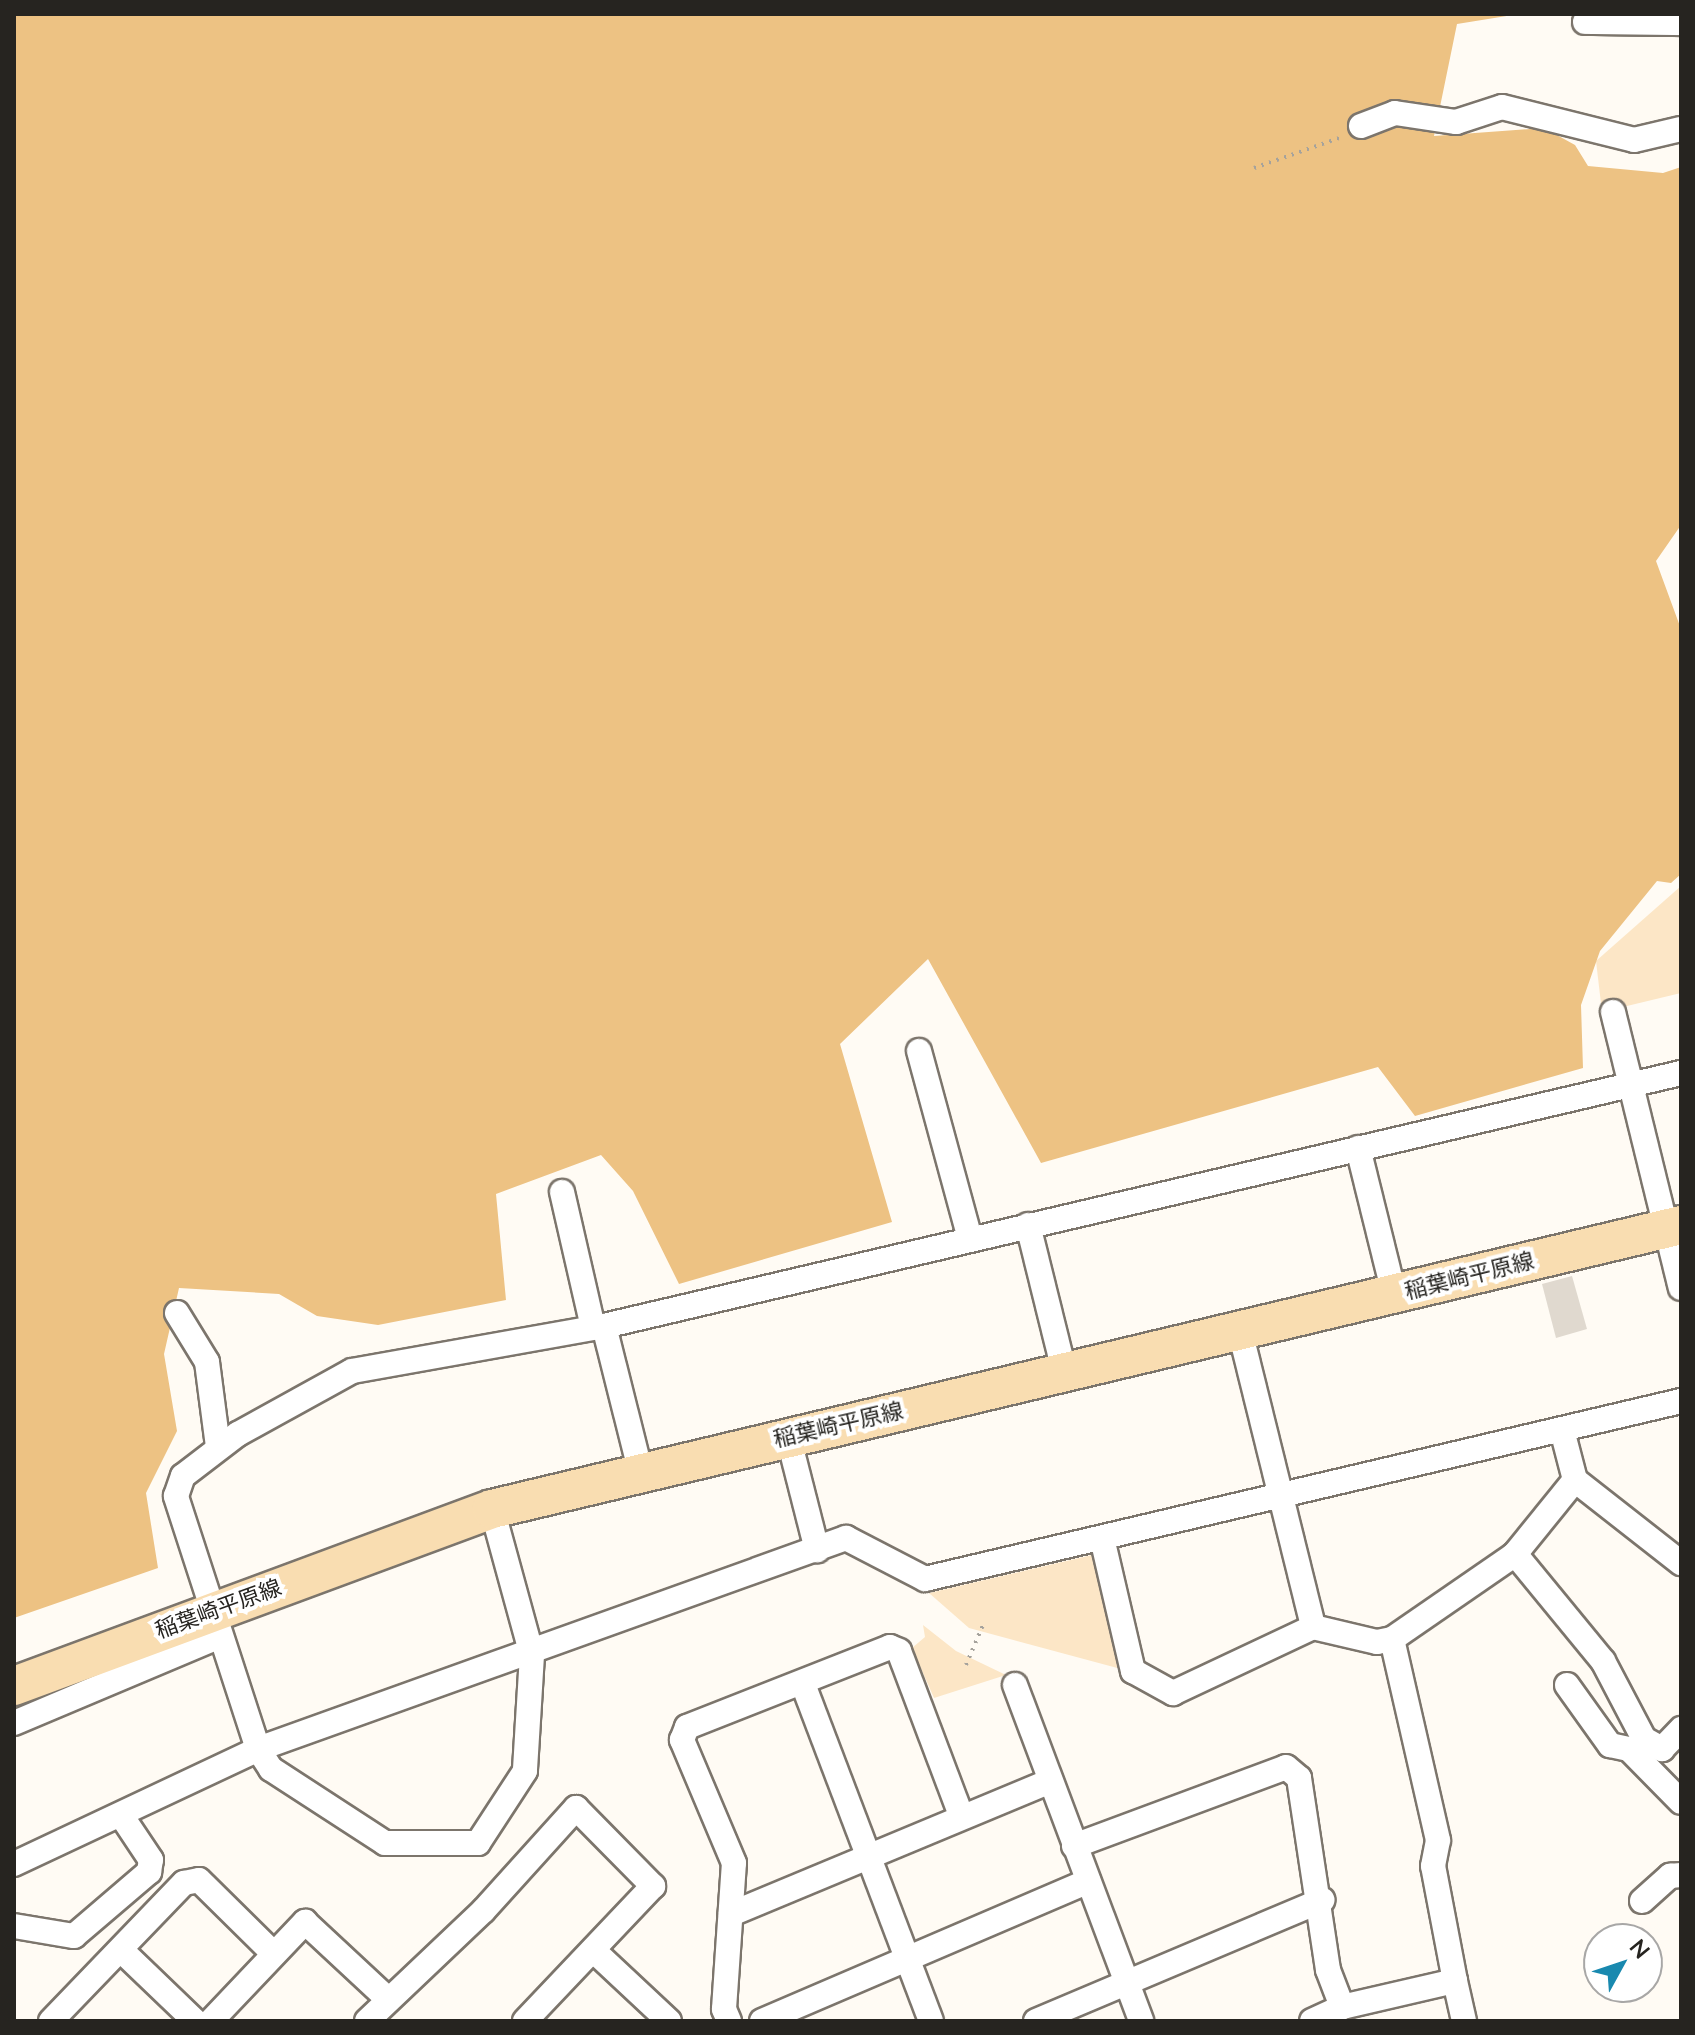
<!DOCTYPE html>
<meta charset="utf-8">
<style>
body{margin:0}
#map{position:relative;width:1695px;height:2035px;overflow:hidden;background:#fffbf4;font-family:Lato,"Noto Sans JP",sans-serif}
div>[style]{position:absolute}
.green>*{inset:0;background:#fce6c6}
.forest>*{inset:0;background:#edc283}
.building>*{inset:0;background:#e0d9cf}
.path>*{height:4px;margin-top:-2px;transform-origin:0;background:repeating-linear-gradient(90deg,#a5a29c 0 2px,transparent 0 8px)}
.roads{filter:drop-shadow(2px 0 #7c756c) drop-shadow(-2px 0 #7c756c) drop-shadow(0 2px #7c756c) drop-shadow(0 -2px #7c756c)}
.minor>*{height:24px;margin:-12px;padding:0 12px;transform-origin:12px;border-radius:12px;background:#fff}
.primary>*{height:38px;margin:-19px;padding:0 19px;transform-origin:19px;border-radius:19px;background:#f9ddb1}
span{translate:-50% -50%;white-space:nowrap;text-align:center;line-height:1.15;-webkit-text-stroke:8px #fff;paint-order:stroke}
.street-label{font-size:22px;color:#262420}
.frame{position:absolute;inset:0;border:16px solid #262420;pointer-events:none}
.north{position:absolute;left:1583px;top:1923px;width:80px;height:80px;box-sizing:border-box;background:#fff;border:2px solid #a8a7a6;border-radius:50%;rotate:50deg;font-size:22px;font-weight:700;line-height:32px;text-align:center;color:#262420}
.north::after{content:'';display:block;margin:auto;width:28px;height:36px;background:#1989af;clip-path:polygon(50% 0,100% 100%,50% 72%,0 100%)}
</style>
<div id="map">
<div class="green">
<i style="clip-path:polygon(1681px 886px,1681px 993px,1602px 1012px,1596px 961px)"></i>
<i style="clip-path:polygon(1092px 1555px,1121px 1669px,969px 1628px,929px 1593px)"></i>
<i style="clip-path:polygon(923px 1625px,956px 1651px,1006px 1675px,934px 1698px,912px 1648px,925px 1637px)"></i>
</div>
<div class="forest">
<i style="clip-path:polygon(14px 14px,1519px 14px,1457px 24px,1434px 136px,1544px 128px,1575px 145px,1588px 166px,1663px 173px,1681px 167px,1681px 525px,1656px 561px,1681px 629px,1681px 874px,1671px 883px,1657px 881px,1600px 951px,1581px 1005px,1583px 1068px,1415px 1116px,1378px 1067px,1041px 1163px,928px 959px,840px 1044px,892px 1222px,679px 1284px,633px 1191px,601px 1155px,496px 1194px,506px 1300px,378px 1325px,317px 1316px,279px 1294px,179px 1288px,164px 1354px,177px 1431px,146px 1493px,158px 1568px,14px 1618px)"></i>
</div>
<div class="building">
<i style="clip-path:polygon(1572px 1276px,1587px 1329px,1556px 1338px,1542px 1284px)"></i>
</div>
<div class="path">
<i style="left:1254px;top:168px;width:93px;rotate:-19.4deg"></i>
<i style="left:966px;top:1665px;width:43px;rotate:-67deg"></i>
</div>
<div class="roads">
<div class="minor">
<i style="left:1585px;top:22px;width:96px;rotate:0.6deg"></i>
<i style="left:1361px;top:126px;width:36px;rotate:-21deg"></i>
<i style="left:1395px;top:113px;width:62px;rotate:8.4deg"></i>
<i style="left:1456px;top:122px;width:48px;rotate:-18.1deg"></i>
<i style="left:1502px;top:107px;width:136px;rotate:14deg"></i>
<i style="left:1634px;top:140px;width:48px;rotate:-13.2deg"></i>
<i style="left:1613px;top:1012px;width:284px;rotate:76.2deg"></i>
<i style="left:919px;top:1051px;width:195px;rotate:74.8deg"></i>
<i style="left:1358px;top:1148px;width:149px;rotate:76.1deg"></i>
<i style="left:562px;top:1192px;width:139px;rotate:77.1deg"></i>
<i style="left:1028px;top:1225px;width:150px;rotate:76.1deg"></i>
<i style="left:177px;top:1313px;width:57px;rotate:58.5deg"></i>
<i style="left:207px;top:1362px;width:86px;rotate:82.6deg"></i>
<i style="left:604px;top:1326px;width:147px;rotate:75.9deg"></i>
<i style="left:1240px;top:1331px;width:305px;rotate:76.1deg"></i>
<i style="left:1313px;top:1627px;width:66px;rotate:13.2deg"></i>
<i style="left:1377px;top:1642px;width:15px;rotate:-11deg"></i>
<i style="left:1562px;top:1430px;width:52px;rotate:75.4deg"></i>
<i style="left:1575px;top:1480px;width:135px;rotate:38.1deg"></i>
<i style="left:788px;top:1436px;width:118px;rotate:75.7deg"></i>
<i style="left:492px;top:1509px;width:151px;rotate:74.7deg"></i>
<i style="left:532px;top:1655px;width:116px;rotate:93.5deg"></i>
<i style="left:525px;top:1771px;width:86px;rotate:123.1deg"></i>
<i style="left:478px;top:1843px;width:93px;rotate:180deg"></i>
<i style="left:385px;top:1843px;width:136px;rotate:-147deg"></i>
<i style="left:271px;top:1769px;width:24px;rotate:-123deg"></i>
<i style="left:258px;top:1749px;width:266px;rotate:-108deg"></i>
<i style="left:176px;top:1496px;width:21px;rotate:-71deg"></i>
<i style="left:183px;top:1476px;width:69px;rotate:-37.4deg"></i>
<i style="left:238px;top:1434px;width:130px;rotate:-28.9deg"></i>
<i style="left:352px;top:1371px;width:256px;rotate:-10.1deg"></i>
<i style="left:604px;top:1326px;width:1106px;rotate:-13.22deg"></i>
<i style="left:1102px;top:1538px;width:137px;rotate:76.9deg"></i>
<i style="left:1133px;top:1671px;width:46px;rotate:28.8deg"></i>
<i style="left:1173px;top:1693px;width:155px;rotate:-25.2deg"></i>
<i style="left:1515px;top:1554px;width:139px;rotate:50.6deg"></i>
<i style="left:1603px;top:1661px;width:88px;rotate:62.3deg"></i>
<i style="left:1644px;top:1739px;width:21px;rotate:29deg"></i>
<i style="left:1662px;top:1749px;width:28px;rotate:-46deg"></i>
<i style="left:803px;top:1684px;width:360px;rotate:69.2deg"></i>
<i style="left:1015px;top:1685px;width:359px;rotate:69.4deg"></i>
<i style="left:1567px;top:1685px;width:74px;rotate:54.4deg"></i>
<i style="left:1610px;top:1745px;width:19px;rotate:12deg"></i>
<i style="left:1629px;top:1749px;width:74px;rotate:45.5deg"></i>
<i style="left:14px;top:1723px;width:224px;rotate:-22.9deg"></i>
<i style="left:1074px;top:1846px;width:226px;rotate:-20.4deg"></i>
<i style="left:1286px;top:1767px;width:17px;rotate:40deg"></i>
<i style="left:1299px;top:1778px;width:194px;rotate:81.4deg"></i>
<i style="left:1328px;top:1970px;width:40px;rotate:69deg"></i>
<i style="left:14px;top:1864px;width:270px;rotate:-25.2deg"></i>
<i style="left:258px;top:1749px;width:625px;rotate:-19.74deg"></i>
<i style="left:846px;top:1538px;width:89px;rotate:27.4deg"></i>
<i style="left:925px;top:1579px;width:777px;rotate:-13.25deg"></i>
<i style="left:1642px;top:1901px;width:38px;rotate:-42deg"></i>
<i style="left:1670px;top:1876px;width:11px;rotate:-5deg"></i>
<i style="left:731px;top:1914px;width:346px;rotate:-22.6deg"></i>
<i style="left:14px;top:1926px;width:61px;rotate:9.5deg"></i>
<i style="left:74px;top:1936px;width:99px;rotate:-40.5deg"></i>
<i style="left:149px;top:1872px;width:12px;rotate:-81deg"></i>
<i style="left:151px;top:1860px;width:54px;rotate:-123.7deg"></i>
<i style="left:121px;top:1950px;width:103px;rotate:43.8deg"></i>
<i style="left:593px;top:1950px;width:104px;rotate:43.1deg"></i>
<i style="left:1455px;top:1981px;width:41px;rotate:77.3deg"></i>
<i style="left:51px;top:2021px;width:192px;rotate:-46.1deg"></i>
<i style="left:184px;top:1883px;width:15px;rotate:-11deg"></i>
<i style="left:199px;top:1880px;width:105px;rotate:44.6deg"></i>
<i style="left:211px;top:2021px;width:137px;rotate:-46.5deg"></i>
<i style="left:305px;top:1922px;width:113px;rotate:42.9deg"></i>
<i style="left:367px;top:2021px;width:160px;rotate:-43.5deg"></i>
<i style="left:483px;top:1911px;width:139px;rotate:-47.9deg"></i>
<i style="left:576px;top:1808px;width:110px;rotate:45.4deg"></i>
<i style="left:653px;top:1886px;width:186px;rotate:133.5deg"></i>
<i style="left:729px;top:2021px;width:13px;rotate:-113deg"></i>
<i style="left:724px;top:2009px;width:146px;rotate:-86.1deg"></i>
<i style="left:734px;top:1863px;width:134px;rotate:-112.9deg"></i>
<i style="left:682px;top:1740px;width:14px;rotate:-69deg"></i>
<i style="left:687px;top:1727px;width:218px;rotate:-21.5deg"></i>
<i style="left:890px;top:1647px;width:10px;rotate:24deg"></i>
<i style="left:899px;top:1651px;width:175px;rotate:69.3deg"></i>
<i style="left:762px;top:2021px;width:355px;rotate:-23.2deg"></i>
<i style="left:1036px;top:2021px;width:311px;rotate:-22.9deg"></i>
<i style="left:1312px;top:2021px;width:33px;rotate:-25deg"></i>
<i style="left:1342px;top:2007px;width:116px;rotate:-13deg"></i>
<i style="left:1455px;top:1981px;width:117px;rotate:-100.8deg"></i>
<i style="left:1433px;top:1866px;width:26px;rotate:-79deg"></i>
<i style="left:1438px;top:1840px;width:206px;rotate:-102.9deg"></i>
<i style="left:1392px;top:1639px;width:150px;rotate:-34.6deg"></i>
<i style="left:1515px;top:1554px;width:95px;rotate:-51deg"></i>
</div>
<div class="primary">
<i style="left:14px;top:1686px;width:510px;rotate:-20.32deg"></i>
<i style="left:492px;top:1509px;width:1222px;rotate:-13.43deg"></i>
</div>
</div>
<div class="street-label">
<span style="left:1469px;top:1275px;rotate:-14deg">稲葉崎平原線</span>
<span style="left:838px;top:1424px;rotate:-13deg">稲葉崎平原線</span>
<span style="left:218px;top:1608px;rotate:-20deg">稲葉崎平原線</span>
</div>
<div class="frame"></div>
<div class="north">N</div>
</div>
